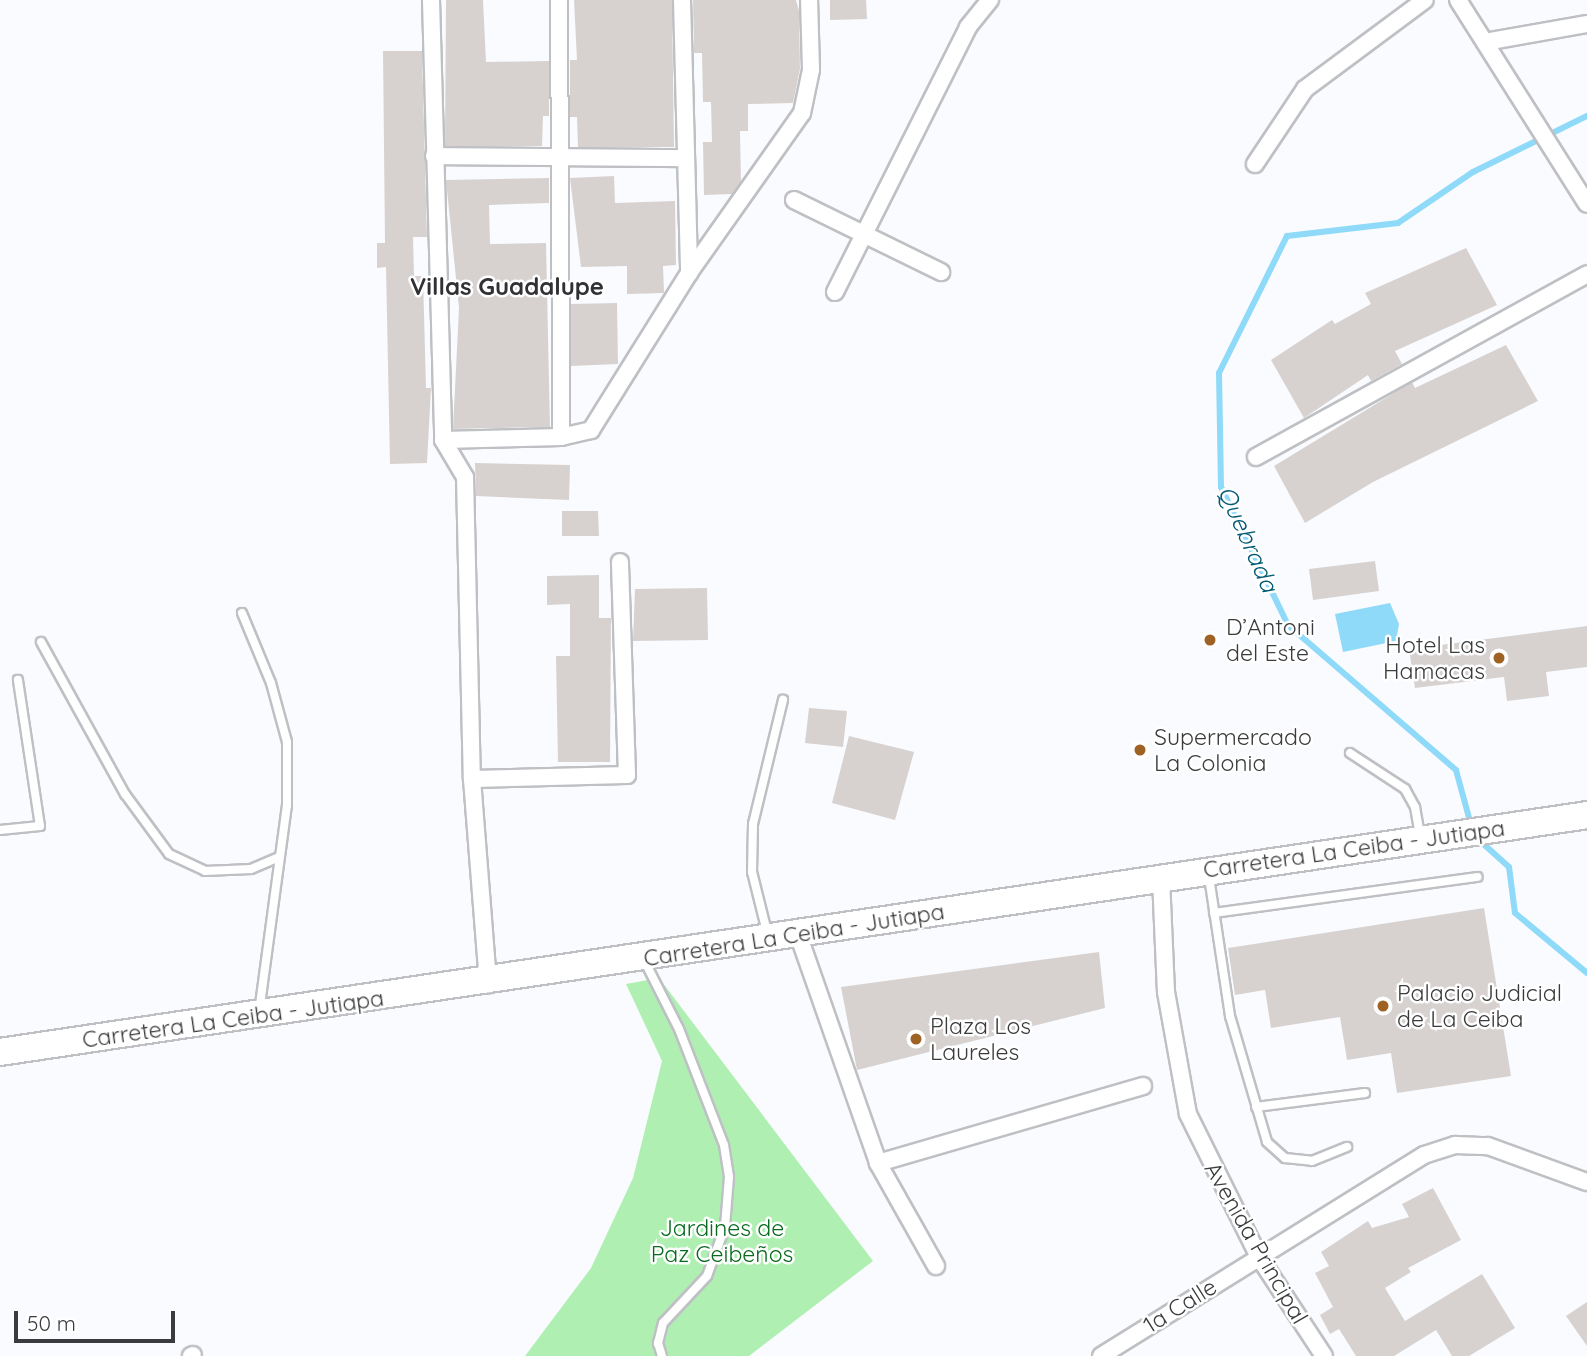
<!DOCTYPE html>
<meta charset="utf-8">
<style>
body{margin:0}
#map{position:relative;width:1587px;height:1356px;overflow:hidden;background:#fafbff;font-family:Quicksand,sans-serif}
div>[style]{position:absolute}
.green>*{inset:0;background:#aff0b2}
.water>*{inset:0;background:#8edaf8}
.stream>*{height:6px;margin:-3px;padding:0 3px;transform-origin:3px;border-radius:3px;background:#8edaf8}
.building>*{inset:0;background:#d7d2d0}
.roads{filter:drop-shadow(2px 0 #bec0c4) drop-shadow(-2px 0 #bec0c4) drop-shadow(0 2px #bec0c4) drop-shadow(0 -2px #bec0c4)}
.lane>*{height:8px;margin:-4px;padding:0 4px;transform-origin:4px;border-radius:4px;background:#fff}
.street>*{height:16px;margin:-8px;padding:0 8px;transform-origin:8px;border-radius:8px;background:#fff}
.primary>*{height:26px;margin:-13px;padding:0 13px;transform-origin:13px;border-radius:13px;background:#fff}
.dots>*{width:19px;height:19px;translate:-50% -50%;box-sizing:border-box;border:4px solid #fff;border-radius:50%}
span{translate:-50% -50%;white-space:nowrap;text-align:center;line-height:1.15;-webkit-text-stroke:5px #fff;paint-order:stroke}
.poi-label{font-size:23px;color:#3a3b3c}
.left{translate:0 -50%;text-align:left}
.right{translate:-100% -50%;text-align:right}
.street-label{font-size:23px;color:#3a3b3c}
.park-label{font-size:23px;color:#096a20}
.neighbourhood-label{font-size:24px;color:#303134;font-weight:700}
.water-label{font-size:24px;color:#015a73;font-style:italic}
.scale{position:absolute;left:14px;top:1311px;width:161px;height:32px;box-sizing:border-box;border:4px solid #3a3b3c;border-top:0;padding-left:9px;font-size:21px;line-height:24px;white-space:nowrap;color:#3a3b3c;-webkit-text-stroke:5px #fff;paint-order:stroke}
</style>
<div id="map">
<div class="green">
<i style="clip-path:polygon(659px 978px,873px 1261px,749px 1356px,525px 1356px,591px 1268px,633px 1178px,662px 1061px,626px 984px)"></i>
</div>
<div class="water">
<i style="clip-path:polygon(1390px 603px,1399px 624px,1396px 641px,1343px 652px,1335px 614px)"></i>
</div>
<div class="stream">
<i style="left:1471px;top:825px;width:57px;rotate:-105.3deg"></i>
<i style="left:1456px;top:770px;width:222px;rotate:-139.2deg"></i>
<i style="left:1288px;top:625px;width:153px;rotate:-115.9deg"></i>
<i style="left:1221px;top:487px;width:114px;rotate:-91deg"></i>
<i style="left:1219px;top:373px;width:153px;rotate:-63.6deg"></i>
<i style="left:1287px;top:236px;width:112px;rotate:-6.7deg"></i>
<i style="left:1398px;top:223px;width:91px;rotate:-34.2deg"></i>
<i style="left:1473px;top:172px;width:127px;rotate:-26.2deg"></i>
<i style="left:1479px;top:840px;width:40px;rotate:42deg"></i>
<i style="left:1509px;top:867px;width:46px;rotate:82.6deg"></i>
<i style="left:1515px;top:913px;width:94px;rotate:39.8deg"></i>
</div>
<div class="building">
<i style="clip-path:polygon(446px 0,483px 0,486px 62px,549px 61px,549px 116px,543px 116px,542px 146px,445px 146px)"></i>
<i style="clip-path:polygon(574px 0,672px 0,674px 147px,578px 147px,577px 117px,570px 117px,570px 60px,577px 60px)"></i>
<i style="clip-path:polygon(693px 0,796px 0,799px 11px,800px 69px,793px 103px,748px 104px,748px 131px,740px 131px,741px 182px,732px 194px,704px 195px,703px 142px,712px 142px,711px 102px,703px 102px,702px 53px,694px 53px)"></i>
<i style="clip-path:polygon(830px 0,866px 0,867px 19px,830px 20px)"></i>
<i style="clip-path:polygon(383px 51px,422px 51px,427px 237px,413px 237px,414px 276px,423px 276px,426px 388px,431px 388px,427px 463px,390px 464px,386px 267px,377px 268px,377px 243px,385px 243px)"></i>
<i style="clip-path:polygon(614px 176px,615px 203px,675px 201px,676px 265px,663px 266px,664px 293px,627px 294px,627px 266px,581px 267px,570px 178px)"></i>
<i style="clip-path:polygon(549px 178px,549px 203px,489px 205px,490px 244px,546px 243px,550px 427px,453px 429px,459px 308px,446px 180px)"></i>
<i style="clip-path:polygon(1466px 248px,1497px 305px,1395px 351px,1402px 364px,1371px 381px,1368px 375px,1304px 418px,1271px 360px,1332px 320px,1335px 324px,1371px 304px,1365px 293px)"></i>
<i style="clip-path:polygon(617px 303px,618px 364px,571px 366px,571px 304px)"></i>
<i style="clip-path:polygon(1506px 345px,1538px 401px,1373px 482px,1305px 523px,1274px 466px,1412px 382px,1415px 388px)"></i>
<i style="clip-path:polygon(475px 463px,570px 465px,569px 500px,476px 496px)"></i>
<i style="clip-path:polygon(562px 511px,598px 511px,599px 536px,562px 536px)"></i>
<i style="clip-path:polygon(1375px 561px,1379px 591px,1313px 600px,1309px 569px)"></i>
<i style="clip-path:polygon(599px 575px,599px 618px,611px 618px,610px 762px,558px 762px,556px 656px,570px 656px,570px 604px,547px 605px,547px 576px)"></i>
<i style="clip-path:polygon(707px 588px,708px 640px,633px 641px,635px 589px)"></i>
<i style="clip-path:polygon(1587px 626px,1587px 667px,1546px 672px,1549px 696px,1507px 701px,1504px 677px,1415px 688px,1409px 649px)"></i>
<i style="clip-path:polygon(809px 708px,847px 711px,843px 747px,805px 743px)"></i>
<i style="clip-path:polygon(849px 736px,914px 752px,895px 820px,832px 803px)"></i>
<i style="clip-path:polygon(1484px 908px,1511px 1076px,1397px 1093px,1391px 1053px,1347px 1060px,1340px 1017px,1271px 1028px,1265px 990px,1235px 995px,1228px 948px)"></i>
<i style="clip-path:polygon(1099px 952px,1105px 1008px,857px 1070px,841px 987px)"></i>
<i style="clip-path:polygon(1433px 1188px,1461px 1240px,1408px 1268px,1411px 1272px,1385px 1288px,1405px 1321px,1482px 1274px,1515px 1328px,1469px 1356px,1452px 1356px,1436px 1330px,1394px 1356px,1356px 1356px,1339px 1329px,1330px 1334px,1320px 1315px,1333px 1307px,1315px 1273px,1329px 1266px,1321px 1252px,1368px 1221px,1372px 1228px,1409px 1217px,1402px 1204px)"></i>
<i style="clip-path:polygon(1587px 1302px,1587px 1346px,1566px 1316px)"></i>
</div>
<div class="roads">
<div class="lane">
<i style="left:242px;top:613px;width:76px;rotate:67.5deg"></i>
<i style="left:271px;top:683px;width:61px;rotate:74.8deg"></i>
<i style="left:287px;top:742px;width:63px;rotate:90deg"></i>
<i style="left:287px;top:805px;width:208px;rotate:97.7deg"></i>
<i style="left:41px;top:642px;width:174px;rotate:61.1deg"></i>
<i style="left:125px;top:794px;width:74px;rotate:53.7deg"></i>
<i style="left:169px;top:854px;width:40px;rotate:25deg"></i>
<i style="left:205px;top:871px;width:46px;rotate:-2.5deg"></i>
<i style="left:251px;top:869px;width:30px;rotate:-23deg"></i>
<i style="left:1350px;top:753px;width:66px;rotate:33.2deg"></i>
<i style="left:1405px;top:789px;width:21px;rotate:61deg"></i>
<i style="left:1415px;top:807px;width:29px;rotate:80deg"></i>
<i style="left:0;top:830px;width:40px;rotate:-5.7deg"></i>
<i style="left:40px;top:826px;width:148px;rotate:-98.6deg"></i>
<i style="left:1209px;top:877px;width:141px;rotate:81.4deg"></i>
<i style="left:1230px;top:1016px;width:131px;rotate:73.6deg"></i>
<i style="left:1267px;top:1142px;width:24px;rotate:42deg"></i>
<i style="left:1285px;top:1158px;width:27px;rotate:6deg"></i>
<i style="left:1312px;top:1161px;width:38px;rotate:-22deg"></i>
<i style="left:1214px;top:913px;width:266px;rotate:-7.8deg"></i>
<i style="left:767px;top:932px;width:62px;rotate:-104deg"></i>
<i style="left:752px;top:872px;width:48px;rotate:-88.8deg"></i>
<i style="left:753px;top:824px;width:128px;rotate:-76.4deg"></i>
<i style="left:645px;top:962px;width:75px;rotate:63.1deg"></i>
<i style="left:679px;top:1029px;width:124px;rotate:68.8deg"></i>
<i style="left:724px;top:1145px;width:32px;rotate:81deg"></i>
<i style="left:729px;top:1177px;width:50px;rotate:94.6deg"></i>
<i style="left:725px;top:1227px;width:52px;rotate:110.2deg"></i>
<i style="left:707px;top:1276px;width:64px;rotate:133.1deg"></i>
<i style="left:663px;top:1323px;width:21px;rotate:104deg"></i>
<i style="left:658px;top:1343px;width:14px;rotate:73deg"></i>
<i style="left:1256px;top:1107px;width:110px;rotate:-7.3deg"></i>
</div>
<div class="street">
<i style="left:431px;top:0;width:440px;rotate:88.4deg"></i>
<i style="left:443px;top:440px;width:43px;rotate:59.3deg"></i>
<i style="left:465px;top:477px;width:302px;rotate:88.7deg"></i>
<i style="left:472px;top:779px;width:206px;rotate:85.5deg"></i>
<i style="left:559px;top:0;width:437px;rotate:89.7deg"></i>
<i style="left:682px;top:0;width:273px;rotate:88.5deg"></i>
<i style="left:1458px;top:0;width:241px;rotate:57.7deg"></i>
<i style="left:1485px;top:42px;width:104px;rotate:-10deg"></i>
<i style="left:434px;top:156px;width:251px;rotate:0.5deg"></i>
<i style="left:1255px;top:164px;width:90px;rotate:-56.3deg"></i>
<i style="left:1305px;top:89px;width:149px;rotate:-36.6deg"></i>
<i style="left:794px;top:200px;width:164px;rotate:26.1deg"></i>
<i style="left:835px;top:292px;width:297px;rotate:-63.3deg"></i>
<i style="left:968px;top:27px;width:35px;rotate:-51deg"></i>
<i style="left:443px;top:440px;width:118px;rotate:-1.5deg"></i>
<i style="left:561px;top:437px;width:31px;rotate:-13deg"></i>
<i style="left:591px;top:430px;width:185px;rotate:-58deg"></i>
<i style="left:689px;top:273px;width:196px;rotate:-54.8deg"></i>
<i style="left:802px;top:113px;width:44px;rotate:-78.2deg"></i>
<i style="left:811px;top:70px;width:70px;rotate:-91.6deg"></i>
<i style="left:1256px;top:457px;width:378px;rotate:-28.9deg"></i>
<i style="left:472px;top:779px;width:155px;rotate:-1.5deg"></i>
<i style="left:627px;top:775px;width:213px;rotate:-91.9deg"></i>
<i style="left:1161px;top:878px;width:114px;rotate:87.5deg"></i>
<i style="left:1166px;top:992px;width:124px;rotate:79.8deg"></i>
<i style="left:1188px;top:1114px;width:160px;rotate:63.6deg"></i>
<i style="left:1259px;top:1257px;width:118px;rotate:56.7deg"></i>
<i style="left:798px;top:934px;width:243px;rotate:70.7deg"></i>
<i style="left:936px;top:1266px;width:118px;rotate:-119.4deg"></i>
<i style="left:878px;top:1163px;width:276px;rotate:-16.2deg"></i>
<i style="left:191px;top:1356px;width:2px;rotate:-27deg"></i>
<i style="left:1101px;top:1356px;width:380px;rotate:-31.9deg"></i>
<i style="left:1424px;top:1155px;width:33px;rotate:-18deg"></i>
<i style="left:1455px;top:1145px;width:33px;rotate:2deg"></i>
<i style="left:1488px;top:1146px;width:105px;rotate:20deg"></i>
</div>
<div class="primary">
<i style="left:0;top:1052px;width:1605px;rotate:-8.49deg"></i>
</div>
</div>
<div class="dots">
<i style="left:1210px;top:640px;background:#9e6224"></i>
<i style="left:1499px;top:658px;background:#9e6224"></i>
<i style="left:1140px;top:750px;background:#9e6224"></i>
<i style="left:1383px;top:1006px;background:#9e6224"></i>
<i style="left:916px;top:1039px;background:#9e6224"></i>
</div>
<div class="poi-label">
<span class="left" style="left:1226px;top:640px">D’Antoni<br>del Este</span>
<span class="right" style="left:1485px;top:658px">Hotel Las<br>Hamacas</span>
<span class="left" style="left:1154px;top:750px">Supermercado<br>La Colonia</span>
<span class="left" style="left:1397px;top:1006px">Palacio Judicial<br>de La Ceiba</span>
<span class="left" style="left:930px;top:1039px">Plaza Los<br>Laureles</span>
</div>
<div class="street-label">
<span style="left:1354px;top:849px;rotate:-8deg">Carretera La Ceiba - Jutiapa</span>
<span style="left:794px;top:935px;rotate:-9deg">Carretera La Ceiba - Jutiapa</span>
<span style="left:233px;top:1019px;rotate:-8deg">Carretera La Ceiba - Jutiapa</span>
<span style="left:1256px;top:1243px;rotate:60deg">Avenida Principal</span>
<span style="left:1180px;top:1306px;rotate:-32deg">1a Calle</span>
</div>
<div class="park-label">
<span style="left:722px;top:1241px">Jardines de<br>Paz Ceibeños</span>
</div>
<div class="neighbourhood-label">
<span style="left:507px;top:287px">Villas Guadalupe</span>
</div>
<div class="water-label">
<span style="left:1248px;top:539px;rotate:66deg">Quebrada</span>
</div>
<div class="scale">50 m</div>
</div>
